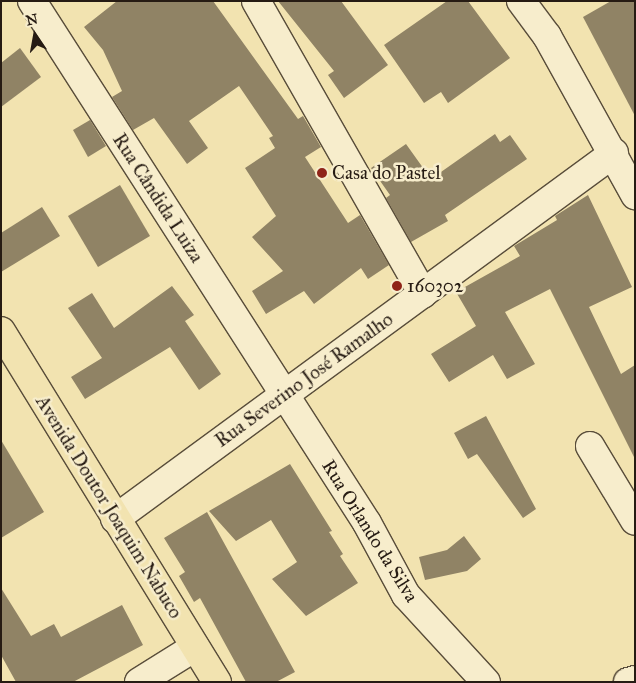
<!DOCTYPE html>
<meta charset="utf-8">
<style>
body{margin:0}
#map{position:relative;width:636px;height:683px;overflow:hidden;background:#f2e3b0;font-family:"IM FELL Great Primer",serif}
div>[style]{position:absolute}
.building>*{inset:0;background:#908365}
.roads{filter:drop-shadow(1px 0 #594d3a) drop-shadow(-1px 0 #594d3a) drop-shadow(0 1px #594d3a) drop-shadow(0 -1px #594d3a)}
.minor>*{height:28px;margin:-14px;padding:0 14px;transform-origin:14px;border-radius:14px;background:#f7edcc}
.major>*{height:28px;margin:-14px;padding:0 14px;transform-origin:14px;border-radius:14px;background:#f2e3b0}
.dots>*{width:14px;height:14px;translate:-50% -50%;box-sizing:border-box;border:2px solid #f7edcc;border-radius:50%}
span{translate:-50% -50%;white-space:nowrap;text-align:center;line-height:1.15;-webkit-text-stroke:5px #f7edcc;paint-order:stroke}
.poi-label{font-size:19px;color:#261b13}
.left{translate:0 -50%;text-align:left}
.street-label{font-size:19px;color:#261b13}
.frame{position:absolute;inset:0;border:2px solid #261b13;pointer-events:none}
.north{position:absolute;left:10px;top:10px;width:50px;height:50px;-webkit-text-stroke:4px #f7edcc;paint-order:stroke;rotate:348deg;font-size:14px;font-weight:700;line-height:20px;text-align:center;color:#261b13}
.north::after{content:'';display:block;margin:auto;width:18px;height:22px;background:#261b13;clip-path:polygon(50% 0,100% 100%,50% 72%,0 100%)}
</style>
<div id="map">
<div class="building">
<i style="clip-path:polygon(117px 1px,213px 1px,298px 119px,303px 116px,321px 147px,305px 157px,348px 223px,360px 215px,389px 265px,368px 279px,361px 268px,314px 304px,304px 291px,266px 314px,252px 291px,283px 271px,252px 237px,276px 216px,245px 168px,275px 148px,269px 138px,273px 136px,239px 86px,189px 121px,208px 148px,187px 164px,154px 118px,133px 130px,112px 97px,122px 91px,103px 50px,84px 27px)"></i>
<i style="clip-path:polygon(278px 1px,341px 1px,388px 65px,344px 98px,328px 75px,334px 71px)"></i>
<i style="clip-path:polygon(447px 1px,468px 1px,510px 58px,448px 103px,441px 92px,424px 103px,384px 45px)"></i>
<i style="clip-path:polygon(611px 1px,635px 1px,635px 116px,583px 17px)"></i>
<i style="clip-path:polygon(20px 48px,41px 77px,1px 107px,1px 63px)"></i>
<i style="clip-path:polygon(90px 120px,106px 146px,88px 157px,73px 130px)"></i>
<i style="clip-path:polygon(495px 134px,500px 142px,510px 135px,527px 159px,445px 215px,448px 221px,411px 242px,386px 198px,390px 195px,371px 168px,406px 144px,431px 179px)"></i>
<i style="clip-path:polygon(120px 185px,150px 236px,98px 267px,68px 216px)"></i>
<i style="clip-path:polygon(588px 195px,632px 287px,589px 307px,621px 374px,635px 365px,635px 459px,550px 289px,505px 312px,535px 364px,507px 379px,493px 355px,449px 382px,431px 354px,476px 326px,456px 292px,520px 256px,514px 246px,557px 220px,555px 216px)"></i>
<i style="clip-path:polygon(42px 207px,60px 236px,1px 272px,1px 233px)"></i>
<i style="clip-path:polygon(172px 286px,194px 315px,185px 321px,221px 374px,199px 390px,170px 347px,85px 399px,71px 377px,102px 358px,68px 308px,92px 293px,114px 328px)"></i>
<i style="clip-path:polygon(486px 416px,536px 509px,523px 518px,477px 454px,468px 459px,454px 433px)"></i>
<i style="clip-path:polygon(1px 440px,44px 512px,1px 538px)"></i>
<i style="clip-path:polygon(290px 464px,332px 531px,329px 532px,343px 554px,340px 556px,358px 583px,306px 616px,272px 579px,297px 562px,271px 520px,236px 541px,209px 511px)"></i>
<i style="clip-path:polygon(207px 512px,295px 672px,276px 682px,246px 682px,200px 598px,194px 602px,179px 576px,185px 572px,164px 538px)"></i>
<i style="clip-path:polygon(464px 536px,481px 559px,467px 571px,425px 580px,419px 557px,447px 550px)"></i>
<i style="clip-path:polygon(1px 588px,31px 636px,54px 624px,61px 637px,122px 605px,143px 645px,73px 682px,16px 682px,1px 655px)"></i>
</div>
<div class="roads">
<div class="minor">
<i style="left:32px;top:1px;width:620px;rotate:57.31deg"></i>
<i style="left:367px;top:523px;width:82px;rotate:61.6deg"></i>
<i style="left:406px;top:595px;width:118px;rotate:47.4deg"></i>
<i style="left:256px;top:1px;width:337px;rotate:60.3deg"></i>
<i style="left:521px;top:1px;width:44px;rotate:53.4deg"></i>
<i style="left:547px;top:36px;width:182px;rotate:61deg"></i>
<i style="left:590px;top:446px;width:87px;rotate:59deg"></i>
<i style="left:115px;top:519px;width:619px;rotate:-36.26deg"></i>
<i style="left:139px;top:682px;width:66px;rotate:-32deg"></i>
<i style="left:628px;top:682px;width:7px;rotate:-16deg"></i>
</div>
<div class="major">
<i style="left:1px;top:331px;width:412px;rotate:58.4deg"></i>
</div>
</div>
<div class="dots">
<i style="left:322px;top:173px;background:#8f2418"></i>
<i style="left:397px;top:286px;background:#8f2418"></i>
</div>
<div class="poi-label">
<span class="left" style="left:332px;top:173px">Casa do Pastel</span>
<span class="left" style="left:407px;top:286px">160302</span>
</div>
<div class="street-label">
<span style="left:158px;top:198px;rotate:57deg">Rua Cândida Luiza</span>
<span style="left:304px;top:380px;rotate:-36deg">Rua Severino José Ramalho</span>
<span style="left:109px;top:507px;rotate:58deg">Avenida Doutor Joaquim Nabuco</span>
<span style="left:370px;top:531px;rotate:58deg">Rua Orlando da Silva</span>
</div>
<div class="frame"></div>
<div class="north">N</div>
</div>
